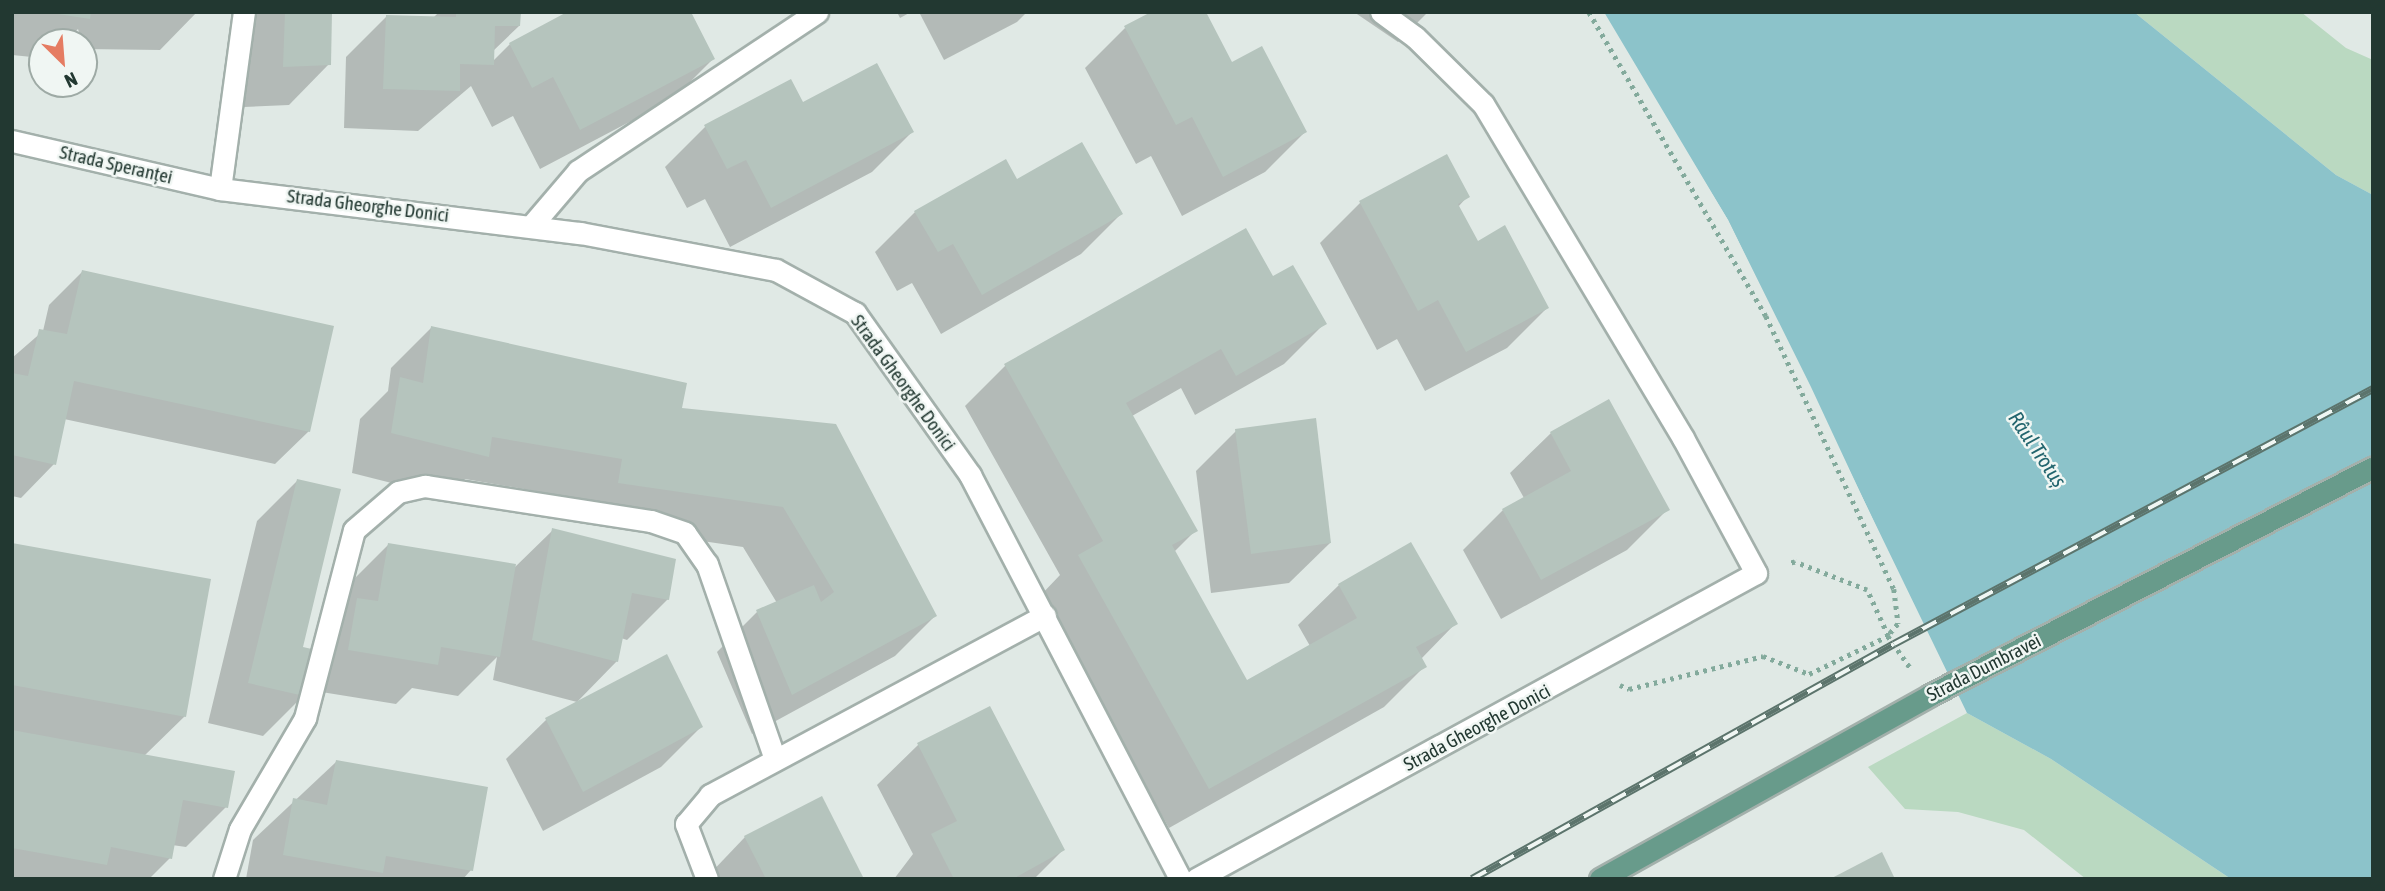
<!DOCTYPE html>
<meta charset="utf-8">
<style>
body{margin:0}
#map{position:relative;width:2385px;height:891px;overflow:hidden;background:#e0e9e5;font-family:"Asap Condensed",sans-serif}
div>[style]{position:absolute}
.green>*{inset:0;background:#bad9c1}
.water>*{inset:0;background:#8cc3ca}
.pier>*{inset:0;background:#e0e9e5}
.shadow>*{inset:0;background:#0003}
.building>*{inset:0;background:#b5c4bd}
.path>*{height:4.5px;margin-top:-2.25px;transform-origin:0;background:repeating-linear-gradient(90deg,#83aa9c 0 3.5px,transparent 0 8.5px)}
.roads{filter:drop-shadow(2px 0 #a3b0ab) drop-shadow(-2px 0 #a3b0ab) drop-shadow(0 2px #a3b0ab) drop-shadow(0 -2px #a3b0ab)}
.minor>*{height:21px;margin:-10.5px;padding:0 10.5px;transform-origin:10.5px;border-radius:10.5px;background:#fff}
.primary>*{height:21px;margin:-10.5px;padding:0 10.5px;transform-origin:10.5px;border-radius:10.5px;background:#689b8b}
.rail>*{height:8px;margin-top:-4px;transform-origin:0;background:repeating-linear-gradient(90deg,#f0f6f3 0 16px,#5c746c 0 32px);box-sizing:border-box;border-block:2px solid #5c746c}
span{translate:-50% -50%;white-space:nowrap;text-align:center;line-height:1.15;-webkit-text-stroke:5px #f0f6f3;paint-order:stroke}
.street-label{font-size:19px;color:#223831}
.water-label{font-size:21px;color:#22656e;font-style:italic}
.frame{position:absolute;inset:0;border:14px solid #223831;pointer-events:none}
.north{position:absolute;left:28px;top:28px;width:70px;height:70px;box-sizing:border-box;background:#f0f6f3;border:2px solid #9eaaa5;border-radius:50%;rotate:155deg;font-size:19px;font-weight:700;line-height:28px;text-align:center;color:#223831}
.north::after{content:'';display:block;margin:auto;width:24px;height:32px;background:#e57c62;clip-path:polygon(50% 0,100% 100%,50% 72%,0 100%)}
</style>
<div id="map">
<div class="green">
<i style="clip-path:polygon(2134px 12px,2301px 12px,2346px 48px,2373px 60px,2373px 195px,2336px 175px)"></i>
<i style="clip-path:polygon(1967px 713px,2051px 759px,2231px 879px,2086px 879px,2024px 830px,1958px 812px,1905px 809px,1868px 767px)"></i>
</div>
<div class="water">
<i style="clip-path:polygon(1604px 12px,2134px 12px,2336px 175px,2373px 195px,2373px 879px,2231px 879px,2051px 759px,1967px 713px,1728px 220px)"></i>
</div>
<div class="pier">
<i style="clip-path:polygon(1601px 12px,1728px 220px,1811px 387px,1964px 715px,1725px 221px)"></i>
</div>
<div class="shadow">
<i style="clip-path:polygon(12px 12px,197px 12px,160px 50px,84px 49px,78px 29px,65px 42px,42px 42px,42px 58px,12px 55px)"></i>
<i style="clip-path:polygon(246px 12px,331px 12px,329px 64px,289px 105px,244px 107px)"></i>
<i style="clip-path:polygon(439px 12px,519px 12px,519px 26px,492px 52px,492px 62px,510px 44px,713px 59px,673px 99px,540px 169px,513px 116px,492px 127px,471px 86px,418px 131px,344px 128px,346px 57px,386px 17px,433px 18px)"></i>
<i style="clip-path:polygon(897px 12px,911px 12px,900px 18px)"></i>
<i style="clip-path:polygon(919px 12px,1027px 12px,1017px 22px,944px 60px)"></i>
<i style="clip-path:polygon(1354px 12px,1428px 12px,1398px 42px)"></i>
<i style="clip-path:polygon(1125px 28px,1231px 64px,1305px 132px,1265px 172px,1182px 216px,1151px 156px,1136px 164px,1085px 68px)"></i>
<i style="clip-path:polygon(790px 81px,803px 105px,912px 132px,872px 172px,730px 247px,705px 199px,687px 208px,665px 167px,705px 127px)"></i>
<i style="clip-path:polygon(1446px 156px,1468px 196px,1458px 207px,1477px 243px,1547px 308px,1507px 348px,1425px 391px,1397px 339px,1377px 350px,1320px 243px,1360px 203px)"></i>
<i style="clip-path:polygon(1016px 181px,1121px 214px,1081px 254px,941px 334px,912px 283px,897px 291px,875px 252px,915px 212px)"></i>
<i style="clip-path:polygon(1245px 231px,1272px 278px,1324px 324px,1284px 364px,1195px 415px,1181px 388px,1132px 416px,1196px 530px,1174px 552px,1247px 682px,1310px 646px,1298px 625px,1339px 585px,1455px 624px,1421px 659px,1425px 666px,1384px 707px,1169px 828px,1039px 597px,1060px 575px,965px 406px,1005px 366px)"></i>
<i style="clip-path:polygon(82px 272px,309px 431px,275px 464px,64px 419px,54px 464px,21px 498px,12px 496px,12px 358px,43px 331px,49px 305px)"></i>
<i style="clip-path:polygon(431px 328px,680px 410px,935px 616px,895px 656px,752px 734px,717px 652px,757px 612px,777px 603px,743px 547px,579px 523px,583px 499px,465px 479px,447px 497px,352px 473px,360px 419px,388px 391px,391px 368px)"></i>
<i style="clip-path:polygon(1236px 431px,1330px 543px,1289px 583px,1211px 593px,1196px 471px)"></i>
<i style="clip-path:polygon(1551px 433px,1667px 510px,1627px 550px,1501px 619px,1463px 550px,1503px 510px,1524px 498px,1510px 473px)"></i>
<i style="clip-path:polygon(297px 481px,301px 649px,316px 652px,348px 585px,388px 545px,513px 569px,553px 530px,668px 599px,627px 640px,621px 638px,617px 661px,577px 702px,493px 680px,497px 657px,458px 696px,412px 688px,396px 704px,309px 690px,263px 736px,208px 723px,257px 521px)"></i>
<i style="clip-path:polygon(12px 545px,185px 716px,144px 756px,226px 807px,186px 847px,172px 845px,170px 858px,149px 879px,12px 879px)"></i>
<i style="clip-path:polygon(990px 708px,1063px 850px,1034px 879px,894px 879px,913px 854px,877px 785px,918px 745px)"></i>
<i style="clip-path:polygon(547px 719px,701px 727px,661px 767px,543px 831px,506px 759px)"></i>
<i style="clip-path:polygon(336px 762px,471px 870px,463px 879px,246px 879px,253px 840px)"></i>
<i style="clip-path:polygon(745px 837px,862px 879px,705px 879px)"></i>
</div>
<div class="building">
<i style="clip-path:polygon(45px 12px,91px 12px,90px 19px)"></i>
<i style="clip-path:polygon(285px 12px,332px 12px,331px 65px,283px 67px)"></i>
<i style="clip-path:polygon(456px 12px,521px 12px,520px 26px,495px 26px,494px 65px,460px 64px,460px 91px,383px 89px,386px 15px,456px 17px)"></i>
<i style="clip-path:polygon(567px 12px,691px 12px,715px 59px,580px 130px,553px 77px,532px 88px,509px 43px)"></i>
<i style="clip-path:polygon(1151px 12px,1206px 12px,1232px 62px,1262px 46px,1307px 132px,1223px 177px,1192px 117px,1176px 125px,1124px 26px)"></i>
<i style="clip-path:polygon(877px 63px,914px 132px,771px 208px,746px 160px,727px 169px,704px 125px,791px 79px,803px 102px)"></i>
<i style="clip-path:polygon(1082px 142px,1123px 214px,982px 295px,953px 244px,938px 252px,914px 211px,1006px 159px,1017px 179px)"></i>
<i style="clip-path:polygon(1447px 154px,1470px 197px,1458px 204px,1478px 241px,1505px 225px,1549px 308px,1466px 352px,1438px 300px,1418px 311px,1359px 201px)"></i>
<i style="clip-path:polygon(1246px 228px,1273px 276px,1293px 265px,1327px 324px,1236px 376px,1221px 349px,1126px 403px,1198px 531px,1172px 545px,1247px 680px,1357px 618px,1338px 584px,1411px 542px,1458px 624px,1416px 647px,1427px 667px,1209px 789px,1078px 555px,1103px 541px,1004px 364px)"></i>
<i style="clip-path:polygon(82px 270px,334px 326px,310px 432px,74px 381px,56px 465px,12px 455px,12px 373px,28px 376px,39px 329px,67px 334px)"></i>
<i style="clip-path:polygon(431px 326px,687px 383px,682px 408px,836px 424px,937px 616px,792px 695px,756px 610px,814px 585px,821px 602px,834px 592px,783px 507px,618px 483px,622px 459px,492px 437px,489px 457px,391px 433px,400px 377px,423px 383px)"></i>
<i style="clip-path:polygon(1609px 399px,1670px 510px,1541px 580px,1502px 509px,1571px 471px,1550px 432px)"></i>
<i style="clip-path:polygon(1316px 418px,1331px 543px,1251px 554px,1235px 429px)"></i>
<i style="clip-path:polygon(297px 479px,341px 489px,303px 647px,316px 650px,304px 696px,248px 683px)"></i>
<i style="clip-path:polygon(552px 528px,676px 559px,669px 600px,632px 593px,618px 662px,532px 640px)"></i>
<i style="clip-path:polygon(12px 543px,211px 579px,186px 717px,12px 685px)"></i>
<i style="clip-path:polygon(388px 543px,516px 564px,500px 657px,441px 647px,438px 665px,348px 650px,357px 598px,378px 601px)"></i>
<i style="clip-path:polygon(667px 654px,703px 727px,583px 792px,545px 718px)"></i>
<i style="clip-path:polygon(990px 706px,1065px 850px,1013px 879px,954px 879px,931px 834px,957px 821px,917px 743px)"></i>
<i style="clip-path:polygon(12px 730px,235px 771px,228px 808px,183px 800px,172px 859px,111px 847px,107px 865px,12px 848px)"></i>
<i style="clip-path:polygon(336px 760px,488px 787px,473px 871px,386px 856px,383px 873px,283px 855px,293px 798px,327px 805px)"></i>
<i style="clip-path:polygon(822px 796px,864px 879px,766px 879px,744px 836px)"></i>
<i style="clip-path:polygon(1882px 852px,1895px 879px,1830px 879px)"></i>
</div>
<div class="path">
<i style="left:1589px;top:12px;width:352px;rotate:59.8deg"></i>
<i style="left:1766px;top:316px;width:302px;rotate:64.9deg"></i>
<i style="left:1894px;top:589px;width:35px;rotate:83deg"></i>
<i style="left:1898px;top:624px;width:16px;rotate:130deg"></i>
<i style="left:1888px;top:636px;width:51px;rotate:-114.5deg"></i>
<i style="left:1867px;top:590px;width:77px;rotate:-158.7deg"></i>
<i style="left:1795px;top:562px;width:8px;rotate:166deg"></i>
<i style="left:1620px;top:685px;width:10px;rotate:24deg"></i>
<i style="left:1629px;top:689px;width:138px;rotate:-13.8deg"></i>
<i style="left:1763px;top:656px;width:49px;rotate:21.4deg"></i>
<i style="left:1809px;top:674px;width:88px;rotate:-25.7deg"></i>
<i style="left:1888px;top:636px;width:38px;rotate:55deg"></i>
</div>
<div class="roads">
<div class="minor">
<i style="left:12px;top:141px;width:213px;rotate:13deg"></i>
<i style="left:220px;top:189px;width:363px;rotate:7deg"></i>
<i style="left:580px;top:233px;width:199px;rotate:10.7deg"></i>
<i style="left:776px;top:270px;width:90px;rotate:28.6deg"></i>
<i style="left:855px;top:313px;width:199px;rotate:54.6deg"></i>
<i style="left:970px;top:475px;width:455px;rotate:62.5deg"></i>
<i style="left:220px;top:189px;width:179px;rotate:-82.3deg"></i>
<i style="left:531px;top:226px;width:72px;rotate:-49.5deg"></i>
<i style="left:578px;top:171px;width:287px;rotate:-33.6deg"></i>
<i style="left:224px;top:879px;width:52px;rotate:-72.3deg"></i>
<i style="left:240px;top:829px;width:129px;rotate:-59.6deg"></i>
<i style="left:305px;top:718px;width:194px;rotate:-75.4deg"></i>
<i style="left:354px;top:530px;width:58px;rotate:-40.8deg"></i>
<i style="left:398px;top:492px;width:28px;rotate:-13deg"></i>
<i style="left:425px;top:486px;width:229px;rotate:8.8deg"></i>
<i style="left:651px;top:521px;width:36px;rotate:19deg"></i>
<i style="left:685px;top:533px;width:38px;rotate:55deg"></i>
<i style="left:707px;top:564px;width:207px;rotate:70.8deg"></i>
<i style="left:707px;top:879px;width:59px;rotate:-110.9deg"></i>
<i style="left:686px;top:824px;width:38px;rotate:-50deg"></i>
<i style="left:710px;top:795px;width:380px;rotate:-28.2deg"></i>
<i style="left:1196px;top:879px;width:638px;rotate:-28.65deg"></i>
<i style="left:1756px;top:573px;width:153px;rotate:-118.4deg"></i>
<i style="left:1683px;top:438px;width:389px;rotate:-120.9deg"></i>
<i style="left:1483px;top:104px;width:95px;rotate:-135.4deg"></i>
<i style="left:1415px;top:37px;width:42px;rotate:-143.7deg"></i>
</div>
<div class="primary">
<i style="left:1600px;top:879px;width:378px;rotate:-29.1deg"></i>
<i style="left:1930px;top:695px;width:498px;rotate:-27.2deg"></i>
</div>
</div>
<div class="rail">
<i style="left:1472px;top:879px;width:483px;rotate:-29.1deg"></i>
<i style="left:1894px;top:644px;width:543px;rotate:-28.03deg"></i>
</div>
<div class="street-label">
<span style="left:116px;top:165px;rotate:13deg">Strada Speranței</span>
<span style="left:368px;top:206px;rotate:7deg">Strada Gheorghe Donici</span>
<span style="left:903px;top:383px;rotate:54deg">Strada Gheorghe Donici</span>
<span style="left:1984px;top:668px;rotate:-27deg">Strada Dumbravei</span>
<span style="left:1477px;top:728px;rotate:-28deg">Strada Gheorghe Donici</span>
</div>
<div class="water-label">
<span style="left:2038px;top:449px;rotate:56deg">Râul Trotuș</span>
</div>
<div class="frame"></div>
<div class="north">N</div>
</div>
